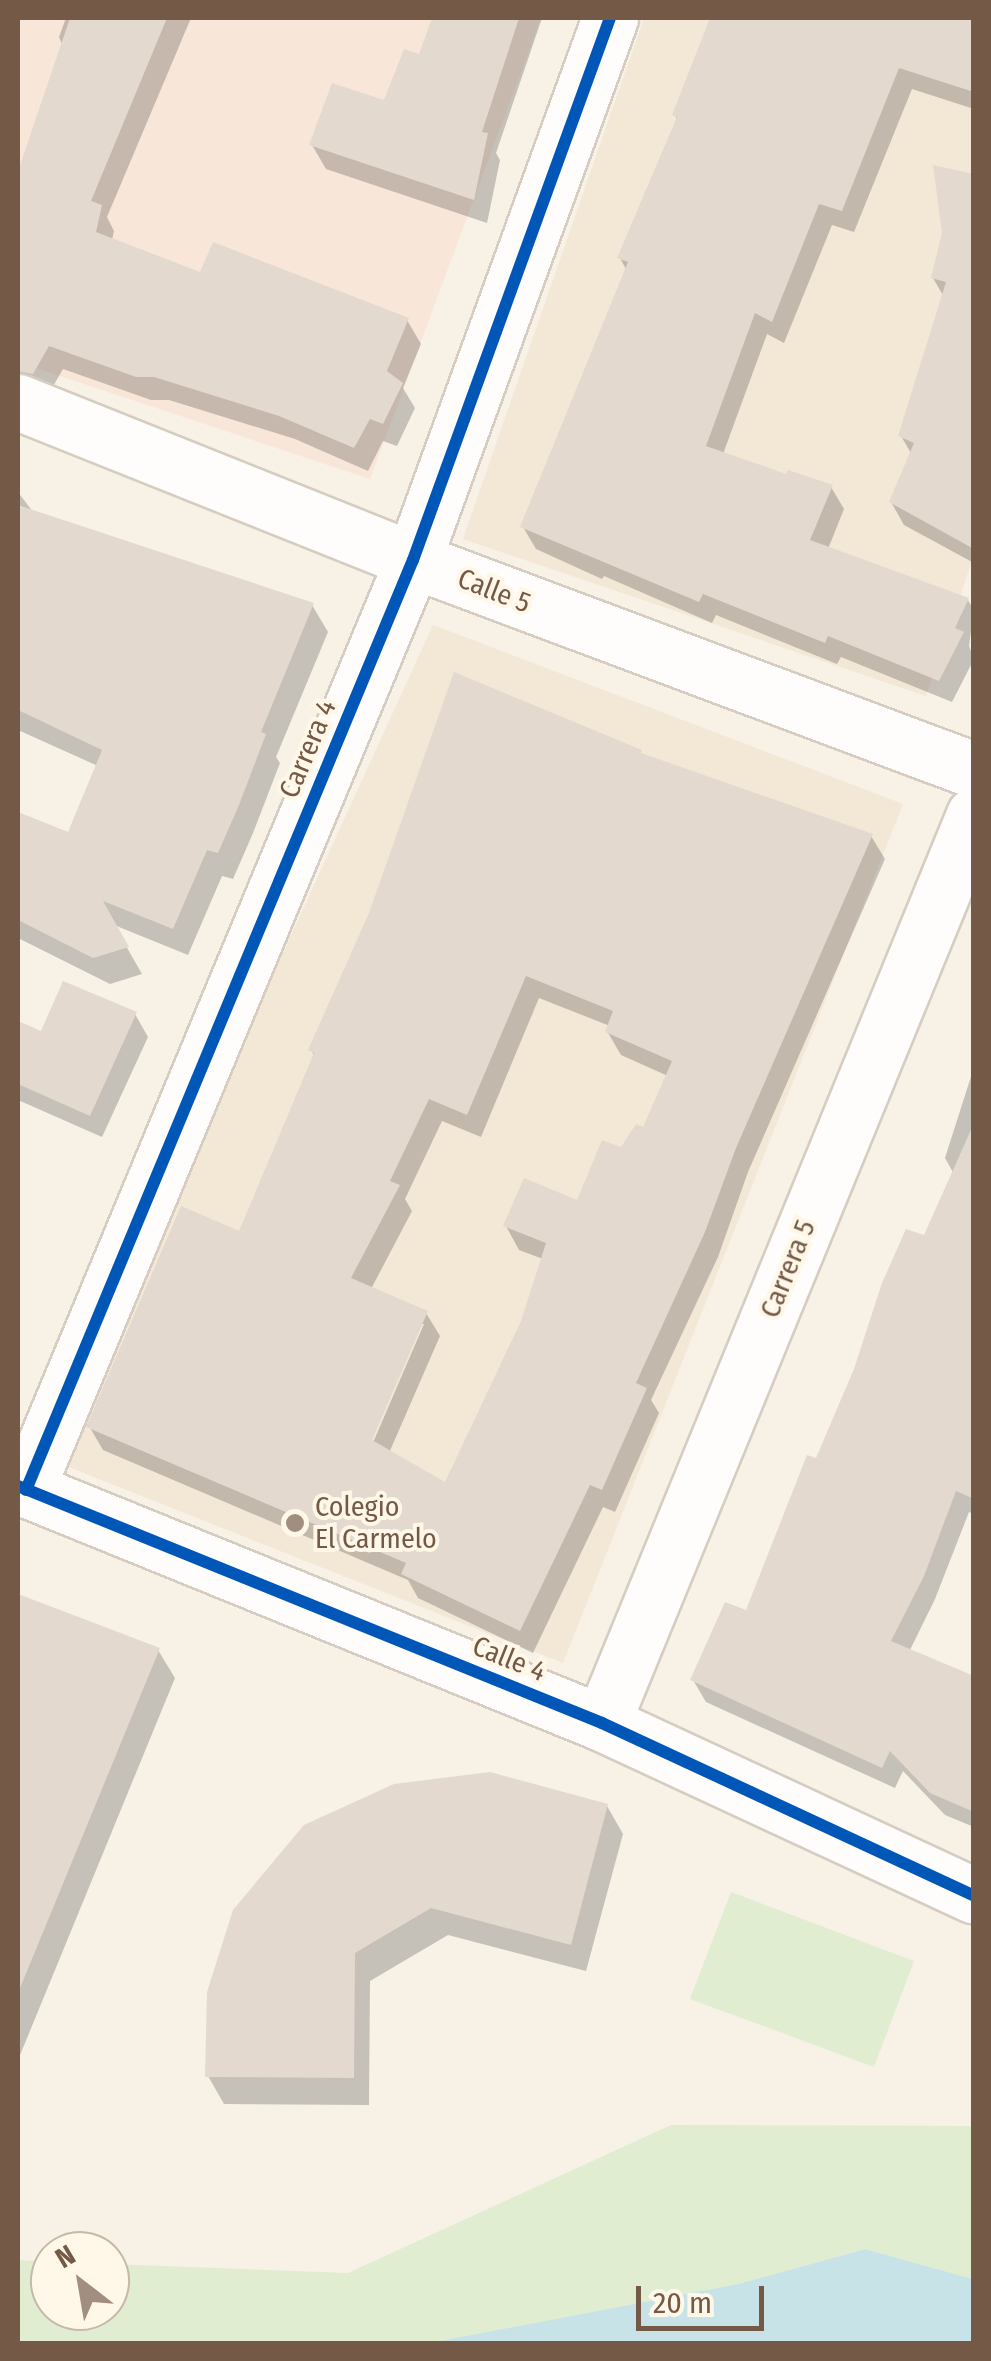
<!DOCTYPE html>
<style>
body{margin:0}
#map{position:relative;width:991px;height:2361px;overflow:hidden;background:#f7f1e6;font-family:"Fira Sans Condensed",sans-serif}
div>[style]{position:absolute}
.residential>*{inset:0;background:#f3e7d6}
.commercial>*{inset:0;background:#f8e6d9}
.green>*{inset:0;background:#e0edd0}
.water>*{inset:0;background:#c8e3e7}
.shadow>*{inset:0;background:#0003}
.building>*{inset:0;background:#e3d9ce}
.roads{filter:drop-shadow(2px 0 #d6ccc2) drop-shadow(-2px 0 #d6ccc2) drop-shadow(0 2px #d6ccc2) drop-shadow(0 -2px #d6ccc2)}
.minor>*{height:55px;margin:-27.5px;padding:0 27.5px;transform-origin:27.5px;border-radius:27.5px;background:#fefdfb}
.cycleway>*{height:12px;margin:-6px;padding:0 6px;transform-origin:6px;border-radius:6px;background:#0057b8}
.dots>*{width:28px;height:28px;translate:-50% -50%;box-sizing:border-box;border:5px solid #fff7e7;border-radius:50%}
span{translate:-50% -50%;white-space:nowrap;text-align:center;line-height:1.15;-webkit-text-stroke:8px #fff7e7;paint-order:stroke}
.street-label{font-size:28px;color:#745947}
.poi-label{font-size:28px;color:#745947}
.left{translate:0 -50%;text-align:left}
.frame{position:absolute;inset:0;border:20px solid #745947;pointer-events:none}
.north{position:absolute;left:30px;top:2231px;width:100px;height:100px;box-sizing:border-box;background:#fff7e7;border:2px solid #c7b8a7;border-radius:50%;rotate:329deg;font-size:28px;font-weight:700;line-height:40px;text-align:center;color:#745947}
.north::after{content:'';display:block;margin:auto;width:35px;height:45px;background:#a28e7f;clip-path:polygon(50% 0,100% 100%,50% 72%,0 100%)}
.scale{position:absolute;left:636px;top:2286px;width:128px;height:45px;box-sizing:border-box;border:5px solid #745947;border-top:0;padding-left:12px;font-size:30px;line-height:35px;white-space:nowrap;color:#745947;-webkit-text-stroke:8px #fff7e7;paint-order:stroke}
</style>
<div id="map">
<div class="residential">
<i style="clip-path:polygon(644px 18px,973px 18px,973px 558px,926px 696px,463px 539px)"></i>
<i style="clip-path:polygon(433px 625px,903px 804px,563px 1663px,51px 1460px)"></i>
</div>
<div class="commercial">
<i style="clip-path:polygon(18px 18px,541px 18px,370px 479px,18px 362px)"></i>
</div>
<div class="green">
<i style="clip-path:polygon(731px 1892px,914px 1961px,874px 2067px,690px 1999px)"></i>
<i style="clip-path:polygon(671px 2125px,973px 2126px,973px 2279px,865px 2249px,738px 2284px,429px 2343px,18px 2344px,18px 2260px,50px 2262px,50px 2311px,110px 2311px,110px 2264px,348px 2273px)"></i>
</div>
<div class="water">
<i style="clip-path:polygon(865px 2249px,973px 2279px,973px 2343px,429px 2343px,738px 2284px)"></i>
</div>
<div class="shadow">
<i style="clip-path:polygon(66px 18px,191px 18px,107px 217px,114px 231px,112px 240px,201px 275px,407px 320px,421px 344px,403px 388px,415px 408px,397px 446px,383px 441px,368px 471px,295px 439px,169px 400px,151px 400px,63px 369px,52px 388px,18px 372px,18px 178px,63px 46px,59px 37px)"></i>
<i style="clip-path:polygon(434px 18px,542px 18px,496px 153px,500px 160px,487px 223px,326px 169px,312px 145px,385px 103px,420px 57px)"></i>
<i style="clip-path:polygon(713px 18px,974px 18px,974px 109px,912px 89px,854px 232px,832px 225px,784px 343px,767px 334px,723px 454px,788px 478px,831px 487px,844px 509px,828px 549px,968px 600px,974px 610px,969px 646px,974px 659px,952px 702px,841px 657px,837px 664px,716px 615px,712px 623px,604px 576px,602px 579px,536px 549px,523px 527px,627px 271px,620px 258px,678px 121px,675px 115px)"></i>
<i style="clip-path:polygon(974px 177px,974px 563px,904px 525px,891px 502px,912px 455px,901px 436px,944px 297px,933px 278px)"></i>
<i style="clip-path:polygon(18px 492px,33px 512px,312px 605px,328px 632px,276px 757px,280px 763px,253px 833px,233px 879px,222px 876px,188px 955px,114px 925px,142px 974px,110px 984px,18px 938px,18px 814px,70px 835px,98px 766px,18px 730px)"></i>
<i style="clip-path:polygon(evenodd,643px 757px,871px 836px,885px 859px,748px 1172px,718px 1257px,651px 1400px,659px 1413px,615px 1512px,603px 1507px,533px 1653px,418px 1598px,408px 1580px,103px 1450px,89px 1426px,240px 1234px,315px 1057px,311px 1050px,643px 757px,539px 998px,610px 1026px,607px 1031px,621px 1055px,668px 1076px,645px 1131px,578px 1204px,506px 1226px,519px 1250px,543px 1259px,523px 1322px,446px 1485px,389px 1453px,440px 1336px,426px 1313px,371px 1289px,412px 1211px,405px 1199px,442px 1121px,481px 1137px,539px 998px,643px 757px,419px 1324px,424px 1324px,369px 1452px,365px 1450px,419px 1324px)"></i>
<i style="clip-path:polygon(135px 1014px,148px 1037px,102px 1137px,18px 1100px,18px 1023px,42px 1035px)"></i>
<i style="clip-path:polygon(974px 1067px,974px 1514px,969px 1512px,935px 1599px,909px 1652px,974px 1679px,974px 1827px,945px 1815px,903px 1771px,895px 1788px,706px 1702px,693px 1680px,747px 1613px,925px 1238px,954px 1174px,945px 1158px)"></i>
<i style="clip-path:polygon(18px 1597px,158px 1650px,175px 1678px,18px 2060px)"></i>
<i style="clip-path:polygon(607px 1806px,623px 1834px,586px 1971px,448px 1935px,370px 1981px,369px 2105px,224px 2104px,208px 2076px,209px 1992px)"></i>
</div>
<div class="building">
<i style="clip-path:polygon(70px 18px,167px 18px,91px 201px,102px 205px,96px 232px,200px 272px,213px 242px,409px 318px,387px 371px,403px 383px,383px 424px,370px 419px,354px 448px,279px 416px,154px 377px,136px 377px,49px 346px,33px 374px,18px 371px,18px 171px)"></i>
<i style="clip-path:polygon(432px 18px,519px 18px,482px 132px,488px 133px,474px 200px,309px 145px,332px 83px,384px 100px,404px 49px,419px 54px)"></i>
<i style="clip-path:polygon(710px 18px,974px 18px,974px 92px,899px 68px,842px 211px,819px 204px,772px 322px,755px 313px,706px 446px,786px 474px,788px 470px,833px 485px,810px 540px,969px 598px,955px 628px,964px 632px,939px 681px,828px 636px,825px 643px,703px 594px,699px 602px,520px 527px,628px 262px,617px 258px,677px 117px,672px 115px)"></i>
<i style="clip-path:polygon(933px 165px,974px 174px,974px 549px,889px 502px,914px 443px,898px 436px,946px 282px,931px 278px,942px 233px)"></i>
<i style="clip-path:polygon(18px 505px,314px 603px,261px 732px,266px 734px,239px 805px,218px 853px,207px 850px,173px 929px,103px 901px,129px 947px,93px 958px,18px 920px,18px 812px,68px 832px,102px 750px,18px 710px)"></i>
<i style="clip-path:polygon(evenodd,454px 672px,642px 750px,641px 753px,873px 834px,736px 1148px,705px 1232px,636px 1383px,647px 1388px,602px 1490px,590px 1485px,520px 1631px,401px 1574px,406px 1563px,86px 1427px,181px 1206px,239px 1231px,314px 1053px,308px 1050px,369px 913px,454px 672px,526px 976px,613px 1011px,605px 1032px,672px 1061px,643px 1127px,636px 1124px,621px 1147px,602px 1140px,577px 1200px,524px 1178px,503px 1226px,546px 1243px,521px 1321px,445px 1482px,372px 1440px,428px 1311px,351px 1278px,400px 1185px,390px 1181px,429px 1099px,467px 1115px,526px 976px)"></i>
<i style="clip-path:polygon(63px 981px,137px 1012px,90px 1116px,18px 1084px,18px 1021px,41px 1031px)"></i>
<i style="clip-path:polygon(974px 1123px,974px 1499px,956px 1491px,924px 1576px,891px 1641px,974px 1676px,974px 1812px,930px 1793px,890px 1751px,882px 1768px,690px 1680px,725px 1602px,746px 1610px,807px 1455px,816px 1458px,854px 1369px,882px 1283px,906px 1229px,924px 1235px)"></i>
<i style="clip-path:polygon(18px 1594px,160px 1648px,18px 1993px)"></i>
<i style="clip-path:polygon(490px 1772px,608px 1804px,571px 1945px,431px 1908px,355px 1953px,354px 2078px,205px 2077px,207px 1992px,233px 1910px,304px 1825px,394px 1784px)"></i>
</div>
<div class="roads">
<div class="minor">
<i style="left:18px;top:402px;width:425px;rotate:21.8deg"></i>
<i style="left:413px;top:560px;width:599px;rotate:20.52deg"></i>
<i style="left:18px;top:1486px;width:630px;rotate:22.09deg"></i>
<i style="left:602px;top:1723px;width:410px;rotate:24.9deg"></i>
<i style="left:26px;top:1490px;width:1007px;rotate:-67.41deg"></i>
<i style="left:413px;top:560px;width:577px;rotate:-70.03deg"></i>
<i style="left:602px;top:1723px;width:981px;rotate:-67.72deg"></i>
</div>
</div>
<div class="cycleway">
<i style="left:18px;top:1486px;width:630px;rotate:22.09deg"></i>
<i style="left:602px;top:1723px;width:410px;rotate:24.9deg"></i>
<i style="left:26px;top:1490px;width:1007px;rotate:-67.41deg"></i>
<i style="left:413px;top:560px;width:577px;rotate:-70.03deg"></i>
</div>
<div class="dots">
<i style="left:295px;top:1523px;background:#a28e7f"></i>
</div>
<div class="street-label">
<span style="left:494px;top:591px;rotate:21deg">Calle 5</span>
<span style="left:308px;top:749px;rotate:-67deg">Carrera 4</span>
<span style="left:788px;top:1269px;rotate:-68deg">Carrera 5</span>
<span style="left:509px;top:1659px;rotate:22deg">Calle 4</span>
</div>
<div class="poi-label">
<span class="left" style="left:315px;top:1523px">Colegio<br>El Carmelo</span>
</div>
<div class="frame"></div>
<div class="north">N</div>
<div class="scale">20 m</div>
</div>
